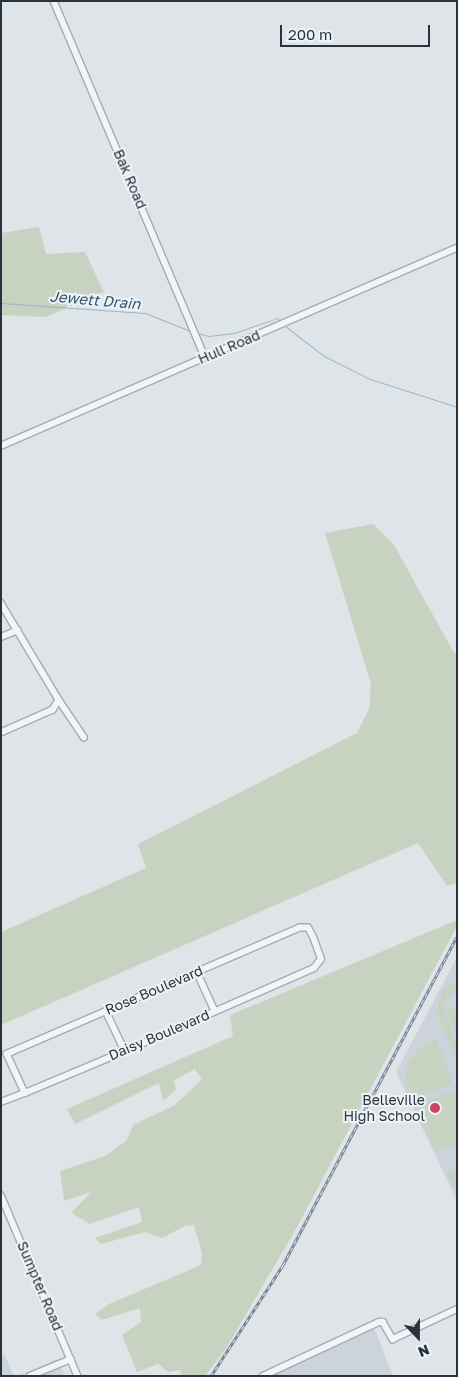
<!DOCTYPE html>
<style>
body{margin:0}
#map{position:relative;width:458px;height:1377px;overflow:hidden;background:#dfe4e9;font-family:"Golos Text",sans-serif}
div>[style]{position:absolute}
.built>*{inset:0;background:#cdd3db}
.green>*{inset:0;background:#c7d3c0}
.stream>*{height:1px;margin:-0.5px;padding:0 0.5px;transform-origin:0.5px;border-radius:0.5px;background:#99b6ca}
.roads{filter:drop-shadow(1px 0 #a4abb3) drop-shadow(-1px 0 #a4abb3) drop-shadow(0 1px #a4abb3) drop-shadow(0 -1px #a4abb3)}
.minor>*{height:5.5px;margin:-2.75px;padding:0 2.75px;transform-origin:2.75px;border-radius:2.75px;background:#f2f4f7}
.rail>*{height:3px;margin-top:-1.5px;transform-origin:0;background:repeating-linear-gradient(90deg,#eef3f6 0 4px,#788593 0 8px);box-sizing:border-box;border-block:1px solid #788593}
.dots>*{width:14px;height:14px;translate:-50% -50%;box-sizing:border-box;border:2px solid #eef3f6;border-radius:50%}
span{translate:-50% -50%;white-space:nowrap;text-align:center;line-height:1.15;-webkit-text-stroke:4px #eef3f6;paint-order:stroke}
.street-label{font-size:14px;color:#273340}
.poi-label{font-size:14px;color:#273340}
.right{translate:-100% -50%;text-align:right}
.water-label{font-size:15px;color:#315775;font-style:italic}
.frame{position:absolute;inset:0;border:2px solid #273340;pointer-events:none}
.north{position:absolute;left:393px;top:1312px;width:50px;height:50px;-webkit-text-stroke:4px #eef3f6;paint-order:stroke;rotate:158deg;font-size:14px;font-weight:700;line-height:20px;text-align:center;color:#273340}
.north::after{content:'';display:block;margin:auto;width:18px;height:22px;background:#273340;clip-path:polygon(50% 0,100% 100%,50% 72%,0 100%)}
.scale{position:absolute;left:280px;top:25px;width:150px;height:22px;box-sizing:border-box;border:2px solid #273340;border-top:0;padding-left:6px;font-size:15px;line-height:18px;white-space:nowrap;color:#273340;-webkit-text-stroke:4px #eef3f6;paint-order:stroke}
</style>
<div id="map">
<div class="built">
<i style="clip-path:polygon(457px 957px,457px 1201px,396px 1072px)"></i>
<i style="clip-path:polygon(372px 1322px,393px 1376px,254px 1376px)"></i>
<i style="clip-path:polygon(4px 1354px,14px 1376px,1px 1376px,1px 1355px)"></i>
<i style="clip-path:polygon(57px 1359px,65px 1376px,18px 1376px)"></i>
</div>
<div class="green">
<i style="clip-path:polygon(39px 227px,46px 254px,85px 252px,104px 292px,45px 317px,1px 315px,1px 233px)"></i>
<i style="clip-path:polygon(373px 524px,394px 545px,454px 653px,457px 652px,457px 883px,447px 886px,418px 843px,1px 1025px,1px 932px,146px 868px,138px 844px,357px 733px,369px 709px,371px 684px,325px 533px)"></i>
<i style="clip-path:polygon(457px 920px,457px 926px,296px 1229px,225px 1350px,205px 1376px,182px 1376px,180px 1370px,168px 1372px,158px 1364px,137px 1372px,122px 1335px,141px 1322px,140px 1308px,102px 1320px,95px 1314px,109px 1304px,201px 1265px,202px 1253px,194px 1225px,185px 1226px,162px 1238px,145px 1232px,101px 1244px,95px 1238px,142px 1222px,139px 1207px,90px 1224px,71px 1213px,91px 1192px,64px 1201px,60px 1171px,105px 1156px,126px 1141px,133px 1125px,175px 1105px,202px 1079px,195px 1069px,174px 1080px,176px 1090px,163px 1101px,159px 1083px,75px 1124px,67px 1109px,233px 1036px,230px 1015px)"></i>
<i style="clip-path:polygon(457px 980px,457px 988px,445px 1001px,444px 1012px,457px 1042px,457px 1059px,436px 1013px,443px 989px)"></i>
<i style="clip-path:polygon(457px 1005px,457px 1035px,445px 1010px)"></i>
<i style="clip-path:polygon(436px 1039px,452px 1077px,451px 1084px,414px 1099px,405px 1078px,408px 1062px,419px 1048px)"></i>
<i style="clip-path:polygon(457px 1090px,457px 1145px,435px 1152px,419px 1119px,428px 1100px)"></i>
<i style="clip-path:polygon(457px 1168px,457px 1195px,447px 1173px)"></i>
</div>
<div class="stream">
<i style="left:1px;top:303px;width:144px;rotate:4deg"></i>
<i style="left:145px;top:313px;width:48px;rotate:21.8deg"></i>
<i style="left:285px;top:326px;width:49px;rotate:37.6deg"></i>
<i style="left:324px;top:356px;width:51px;rotate:26.6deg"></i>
<i style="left:370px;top:379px;width:91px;rotate:17.8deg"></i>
<i style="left:197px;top:333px;width:12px;rotate:14deg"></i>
<i style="left:209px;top:336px;width:25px;rotate:-7deg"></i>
<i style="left:234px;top:333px;width:46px;rotate:-19.2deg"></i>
<i style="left:277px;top:318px;width:6px;rotate:45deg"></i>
</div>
<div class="roads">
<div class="minor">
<i style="left:54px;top:1px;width:387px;rotate:67deg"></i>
<i style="left:1px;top:446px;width:497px;rotate:-23.5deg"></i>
<i style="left:1px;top:603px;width:113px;rotate:59.1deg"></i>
<i style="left:59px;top:700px;width:12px;rotate:121deg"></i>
<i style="left:53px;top:710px;width:57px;rotate:156.1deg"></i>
<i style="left:1px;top:637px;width:18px;rotate:-22deg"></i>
<i style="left:59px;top:700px;width:45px;rotate:56deg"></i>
<i style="left:197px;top:972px;width:43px;rotate:65.2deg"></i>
<i style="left:106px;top:1011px;width:44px;rotate:64.6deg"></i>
<i style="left:1px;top:1102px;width:26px;rotate:-21deg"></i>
<i style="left:25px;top:1093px;width:108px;rotate:-22.8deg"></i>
<i style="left:125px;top:1051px;width:206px;rotate:-23.7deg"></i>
<i style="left:314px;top:968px;width:11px;rotate:-52deg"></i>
<i style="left:321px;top:959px;width:23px;rotate:-110deg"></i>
<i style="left:313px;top:937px;width:10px;rotate:-119deg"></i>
<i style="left:308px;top:928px;width:8px;rotate:180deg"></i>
<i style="left:300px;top:928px;width:319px;rotate:156.7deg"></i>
<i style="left:7px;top:1054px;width:43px;rotate:65.2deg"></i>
<i style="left:1px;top:1195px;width:197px;rotate:67deg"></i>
<i style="left:30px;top:1376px;width:44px;rotate:-22.5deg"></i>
<i style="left:263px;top:1376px;width:128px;rotate:-25deg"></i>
<i style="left:379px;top:1322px;width:4px"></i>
<i style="left:383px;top:1322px;width:20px;rotate:60deg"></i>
<i style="left:393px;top:1339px;width:71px;rotate:-25.1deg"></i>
</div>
</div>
<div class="rail">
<i style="left:211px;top:1376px;width:132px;rotate:-57deg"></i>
<i style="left:283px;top:1265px;width:371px;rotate:-62.1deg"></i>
</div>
<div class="dots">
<i style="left:435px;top:1108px;background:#d14168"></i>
</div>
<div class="street-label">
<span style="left:130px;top:179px;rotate:67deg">Bak Road</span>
<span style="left:229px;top:347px;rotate:-23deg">Hull Road</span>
<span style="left:154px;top:990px;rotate:-23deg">Rose Boulevard</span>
<span style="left:159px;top:1035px;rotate:-23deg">Daisy Boulevard</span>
<span style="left:40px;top:1286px;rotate:67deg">Sumpter Road</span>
</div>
<div class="poi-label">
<span class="right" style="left:425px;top:1108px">Belleville<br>High School</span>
</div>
<div class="water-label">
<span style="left:95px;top:300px;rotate:5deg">Jewett Drain</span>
</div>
<div class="frame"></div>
<div class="north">N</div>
<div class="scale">200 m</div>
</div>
